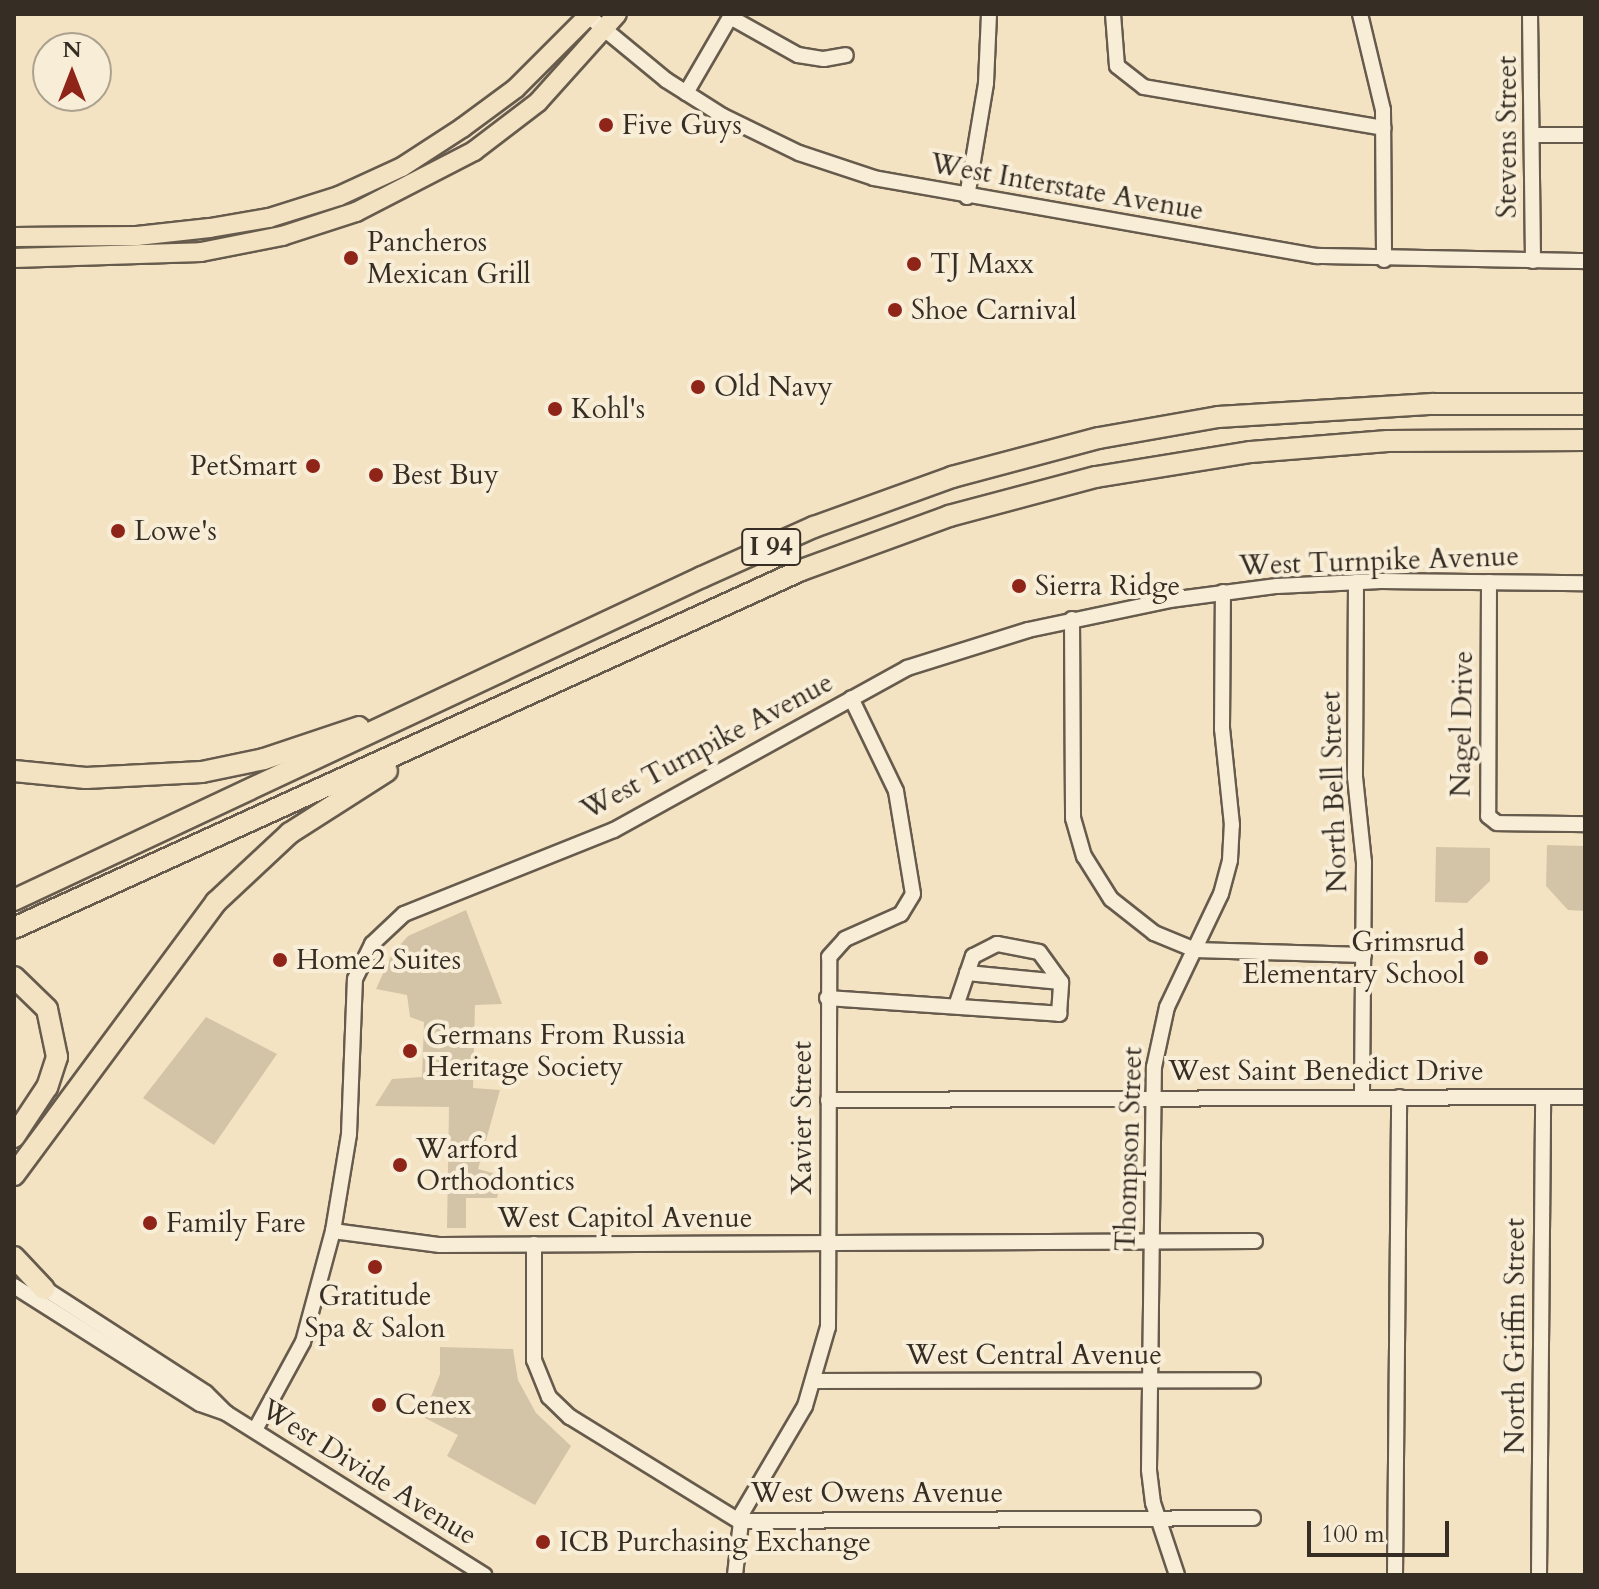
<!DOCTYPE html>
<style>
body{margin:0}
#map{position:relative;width:1599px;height:1589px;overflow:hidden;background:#f4e3c2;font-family:Cardo,serif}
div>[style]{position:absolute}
.green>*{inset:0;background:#d4c4a7}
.roads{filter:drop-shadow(2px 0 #665b4c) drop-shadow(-2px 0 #665b4c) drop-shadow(0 2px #665b4c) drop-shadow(0 -2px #665b4c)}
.minor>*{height:14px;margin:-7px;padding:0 7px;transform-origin:7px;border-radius:7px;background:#f8edd7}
.major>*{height:18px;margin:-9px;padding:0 9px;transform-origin:9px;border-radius:9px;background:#f4e3c2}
.highway>*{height:20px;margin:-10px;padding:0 10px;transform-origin:10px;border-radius:10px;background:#f4e3c2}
.dots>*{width:22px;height:22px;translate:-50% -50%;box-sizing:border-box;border:4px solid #f8edd7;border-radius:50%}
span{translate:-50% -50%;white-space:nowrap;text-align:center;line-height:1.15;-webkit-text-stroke:8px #f8edd7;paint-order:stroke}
.shield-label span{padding:2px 6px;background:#f8edd7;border:2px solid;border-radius:6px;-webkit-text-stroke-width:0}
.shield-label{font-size:26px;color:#362e24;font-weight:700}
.poi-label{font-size:28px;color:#362e24}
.left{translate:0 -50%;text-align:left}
.right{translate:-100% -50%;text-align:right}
.street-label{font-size:28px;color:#362e24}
.frame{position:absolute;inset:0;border:16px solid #362e24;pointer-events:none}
.north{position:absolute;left:32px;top:32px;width:80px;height:80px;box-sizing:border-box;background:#f8edd7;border:2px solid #aaa18f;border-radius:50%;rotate:0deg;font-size:22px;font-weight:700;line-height:32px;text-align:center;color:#362e24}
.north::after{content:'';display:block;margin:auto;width:28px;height:36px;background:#8f2418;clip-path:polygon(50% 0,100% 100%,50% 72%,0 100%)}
.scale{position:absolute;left:1307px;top:1521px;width:142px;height:36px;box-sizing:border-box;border:4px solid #362e24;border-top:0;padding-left:10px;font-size:24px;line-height:28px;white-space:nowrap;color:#362e24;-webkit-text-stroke:6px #f8edd7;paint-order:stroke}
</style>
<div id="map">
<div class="green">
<i style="clip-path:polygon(1547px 845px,1585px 846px,1585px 911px,1568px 910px,1546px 886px)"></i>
<i style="clip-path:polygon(1436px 847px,1490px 848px,1490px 881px,1467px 903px,1435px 902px)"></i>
<i style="clip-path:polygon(466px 910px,502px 1004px,475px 1005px,473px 1088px,500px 1090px,478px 1169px,503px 1176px,497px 1198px,466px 1198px,466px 1228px,447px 1228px,449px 1107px,375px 1106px,392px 1079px,422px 1077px,424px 1022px,410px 1017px,407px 995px,376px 989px,392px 954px,408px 936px)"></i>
<i style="clip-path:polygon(206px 1017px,277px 1054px,214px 1145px,143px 1098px)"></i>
<i style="clip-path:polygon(440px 1347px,513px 1349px,518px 1380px,536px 1413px,571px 1446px,535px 1505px,447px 1456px,458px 1435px,423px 1417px,440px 1374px)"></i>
</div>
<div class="roads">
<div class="minor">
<i style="left:586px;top:14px;width:104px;rotate:39.5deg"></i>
<i style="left:666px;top:80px;width:67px;rotate:32.3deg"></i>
<i style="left:723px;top:116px;width:85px;rotate:26deg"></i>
<i style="left:799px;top:153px;width:79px;rotate:18.4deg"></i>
<i style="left:874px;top:178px;width:450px;rotate:10deg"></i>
<i style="left:1317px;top:256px;width:268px;rotate:1.1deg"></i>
<i style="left:1113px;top:14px;width:52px;rotate:85.6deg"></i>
<i style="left:1117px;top:66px;width:34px;rotate:38deg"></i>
<i style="left:1144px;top:87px;width:243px;rotate:9.7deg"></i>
<i style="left:1360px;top:14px;width:99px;rotate:76.5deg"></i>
<i style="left:1383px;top:110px;width:150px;rotate:89.6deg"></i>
<i style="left:1530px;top:14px;width:247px;rotate:89.3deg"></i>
<i style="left:730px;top:17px;width:78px;rotate:29.2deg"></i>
<i style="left:798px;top:55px;width:26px;rotate:9deg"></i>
<i style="left:824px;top:59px;width:22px;rotate:-10deg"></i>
<i style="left:686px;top:93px;width:91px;rotate:-59.8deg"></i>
<i style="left:1532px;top:135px;width:53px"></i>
<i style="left:967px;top:197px;width:116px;rotate:-80.5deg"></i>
<i style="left:986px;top:83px;width:69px;rotate:-87.5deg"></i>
<i style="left:1356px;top:582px;width:195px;rotate:90.3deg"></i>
<i style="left:1355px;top:777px;width:85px;rotate:84deg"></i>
<i style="left:1364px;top:862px;width:235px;rotate:90.5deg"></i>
<i style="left:1489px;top:582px;width:234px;rotate:90.2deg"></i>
<i style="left:1488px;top:816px;width:11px;rotate:38deg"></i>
<i style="left:1497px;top:823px;width:88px;rotate:0.7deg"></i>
<i style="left:1072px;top:619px;width:199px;rotate:89.7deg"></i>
<i style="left:1073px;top:818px;width:40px;rotate:74deg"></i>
<i style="left:1084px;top:856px;width:51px;rotate:57.9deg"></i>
<i style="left:1111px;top:899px;width:55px;rotate:38.3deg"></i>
<i style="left:1154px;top:933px;width:44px;rotate:22.5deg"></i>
<i style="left:1195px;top:950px;width:169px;rotate:1.7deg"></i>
<i style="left:967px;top:973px;width:94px;rotate:5.5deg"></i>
<i style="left:827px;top:998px;width:233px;rotate:3.9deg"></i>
<i style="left:1059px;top:1014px;width:32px;rotate:-86deg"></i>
<i style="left:1061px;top:982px;width:37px;rotate:-126deg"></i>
<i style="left:1039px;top:952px;width:43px;rotate:-169.2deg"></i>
<i style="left:997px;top:944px;width:27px;rotate:153deg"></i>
<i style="left:973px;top:956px;width:53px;rotate:108.8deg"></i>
<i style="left:828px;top:1100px;width:757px;rotate:-0.23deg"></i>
<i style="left:333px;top:1231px;width:108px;rotate:7.5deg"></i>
<i style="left:440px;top:1245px;width:815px;rotate:-0.28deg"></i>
<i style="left:534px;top:1244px;width:116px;rotate:90deg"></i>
<i style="left:534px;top:1360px;width:40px;rotate:68deg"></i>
<i style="left:549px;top:1397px;width:29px;rotate:44deg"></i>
<i style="left:570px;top:1417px;width:198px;rotate:31.6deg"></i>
<i style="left:739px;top:1521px;width:514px;rotate:-0.33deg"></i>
<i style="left:36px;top:1283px;width:202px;rotate:32.9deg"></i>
<i style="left:206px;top:1393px;width:28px;rotate:45deg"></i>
<i style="left:226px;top:1413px;width:305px;rotate:32.1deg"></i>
<i style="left:14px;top:1286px;width:220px;rotate:32.4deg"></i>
<i style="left:200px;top:1404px;width:28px;rotate:19deg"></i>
<i style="left:815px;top:1381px;width:438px;rotate:-0.1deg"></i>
<i style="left:255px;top:1430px;width:100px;rotate:-61.4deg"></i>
<i style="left:303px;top:1342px;width:115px;rotate:-74.9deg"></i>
<i style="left:333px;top:1231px;width:98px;rotate:-80.6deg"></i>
<i style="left:349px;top:1134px;width:155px;rotate:-87.8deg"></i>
<i style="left:355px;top:979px;width:39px;rotate:-64deg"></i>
<i style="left:372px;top:944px;width:44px;rotate:-43.2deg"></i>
<i style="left:404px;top:914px;width:226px;rotate:-21.8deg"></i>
<i style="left:614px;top:830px;width:335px;rotate:-28.9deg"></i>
<i style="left:907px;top:668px;width:127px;rotate:-17.4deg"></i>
<i style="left:1028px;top:630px;width:145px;rotate:-11.9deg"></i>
<i style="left:1170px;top:600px;width:108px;rotate:-7.5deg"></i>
<i style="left:1277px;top:586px;width:104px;rotate:-2.8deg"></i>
<i style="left:1381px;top:581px;width:204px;rotate:0.6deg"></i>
<i style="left:735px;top:1575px;width:62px;rotate:-83.6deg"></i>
<i style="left:742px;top:1513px;width:124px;rotate:-59.5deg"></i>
<i style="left:805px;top:1406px;width:82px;rotate:-73.8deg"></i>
<i style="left:828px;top:1327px;width:370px;rotate:-89.8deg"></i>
<i style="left:829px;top:957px;width:24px;rotate:-48deg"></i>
<i style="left:845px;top:939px;width:61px;rotate:-24.1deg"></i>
<i style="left:901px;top:914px;width:23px;rotate:-59deg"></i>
<i style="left:913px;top:894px;width:104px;rotate:-99.4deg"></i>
<i style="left:896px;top:791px;width:103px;rotate:-115.8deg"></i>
<i style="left:1177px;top:1575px;width:76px;rotate:-108.4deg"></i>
<i style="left:1153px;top:1503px;width:34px;rotate:-97deg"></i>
<i style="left:1149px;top:1469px;width:402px;rotate:-89.3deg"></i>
<i style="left:1154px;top:1067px;width:61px;rotate:-77.8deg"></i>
<i style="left:1167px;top:1007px;width:125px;rotate:-64.5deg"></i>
<i style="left:1221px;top:894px;width:35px;rotate:-75deg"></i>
<i style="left:1230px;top:860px;width:35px;rotate:-87deg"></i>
<i style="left:1232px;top:825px;width:97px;rotate:-95.9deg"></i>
<i style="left:1222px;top:729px;width:137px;rotate:-89.6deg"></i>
<i style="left:1395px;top:1575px;width:478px;rotate:-89.5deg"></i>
<i style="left:1539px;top:1575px;width:478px;rotate:-89.5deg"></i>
</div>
<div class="major">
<i style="left:14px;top:237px;width:123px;rotate:-0.5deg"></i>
<i style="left:137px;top:236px;width:73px;rotate:-6.3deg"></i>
<i style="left:210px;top:228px;width:60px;rotate:-9.6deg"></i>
<i style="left:269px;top:218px;width:73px;rotate:-17.4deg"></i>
<i style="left:339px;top:196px;width:69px;rotate:-24.7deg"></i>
<i style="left:402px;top:167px;width:72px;rotate:-33deg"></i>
<i style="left:462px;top:128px;width:67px;rotate:-36.5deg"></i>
<i style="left:516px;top:88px;width:105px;rotate:-45deg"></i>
<i style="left:14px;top:258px;width:187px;rotate:-1.8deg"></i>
<i style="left:201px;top:252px;width:83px;rotate:-11.2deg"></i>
<i style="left:282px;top:236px;width:78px;rotate:-18deg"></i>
<i style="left:356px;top:212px;width:133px;rotate:-27.3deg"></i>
<i style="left:474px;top:151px;width:81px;rotate:-37.4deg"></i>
<i style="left:538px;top:102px;width:118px;rotate:-48.1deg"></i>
</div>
<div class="highway">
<i style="left:14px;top:771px;width:72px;rotate:5.6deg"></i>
<i style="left:86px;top:778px;width:116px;rotate:-3deg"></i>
<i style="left:202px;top:772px;width:63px;rotate:-11.8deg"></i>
<i style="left:264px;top:759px;width:100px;rotate:-18.6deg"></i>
<i style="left:14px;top:900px;width:760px;rotate:-25.15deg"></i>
<i style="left:702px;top:577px;width:123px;rotate:-24.1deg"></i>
<i style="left:814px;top:527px;width:147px;rotate:-19.9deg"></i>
<i style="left:952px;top:477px;width:152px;rotate:-14.9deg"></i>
<i style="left:1099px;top:438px;width:121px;rotate:-10deg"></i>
<i style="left:1218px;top:417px;width:215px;rotate:-3.5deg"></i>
<i style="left:1433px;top:404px;width:152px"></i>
<i style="left:14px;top:928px;width:862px;rotate:-24.45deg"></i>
<i style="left:799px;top:571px;width:160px;rotate:-20.1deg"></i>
<i style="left:949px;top:516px;width:152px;rotate:-14.9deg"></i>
<i style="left:1096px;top:477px;width:157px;rotate:-9.2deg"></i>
<i style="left:1251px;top:452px;width:137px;rotate:-4.6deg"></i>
<i style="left:1388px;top:441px;width:197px;rotate:-0.3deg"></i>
<i style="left:14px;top:977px;width:46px;rotate:44.1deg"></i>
<i style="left:47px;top:1009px;width:49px;rotate:78.2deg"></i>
<i style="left:57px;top:1057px;width:32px;rotate:108deg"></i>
<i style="left:47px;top:1087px;width:60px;rotate:123.4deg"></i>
<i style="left:14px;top:1175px;width:340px;rotate:-53.5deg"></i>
<i style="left:216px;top:902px;width:101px;rotate:-43deg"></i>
<i style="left:290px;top:833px;width:115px;rotate:-32.6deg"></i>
<i style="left:14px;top:1257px;width:44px;rotate:46.8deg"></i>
</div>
</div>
<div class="dots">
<i style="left:606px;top:125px;background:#8f2418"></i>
<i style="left:351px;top:258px;background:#8f2418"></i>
<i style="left:914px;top:264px;background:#8f2418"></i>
<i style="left:895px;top:310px;background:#8f2418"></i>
<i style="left:698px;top:387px;background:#8f2418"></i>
<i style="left:555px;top:409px;background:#8f2418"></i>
<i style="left:313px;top:466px;background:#8f2418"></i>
<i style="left:376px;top:475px;background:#8f2418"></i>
<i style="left:118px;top:531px;background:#8f2418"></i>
<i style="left:1019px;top:586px;background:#8f2418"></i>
<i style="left:1481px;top:958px;background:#8f2418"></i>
<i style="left:280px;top:960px;background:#8f2418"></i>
<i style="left:410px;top:1051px;background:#8f2418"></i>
<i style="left:400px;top:1165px;background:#8f2418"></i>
<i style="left:150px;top:1223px;background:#8f2418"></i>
<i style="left:375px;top:1267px;background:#8f2418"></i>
<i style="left:379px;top:1405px;background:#8f2418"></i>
<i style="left:543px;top:1542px;background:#8f2418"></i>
</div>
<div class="shield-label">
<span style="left:771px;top:547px">I 94</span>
</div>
<div class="poi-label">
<span class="left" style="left:622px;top:125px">Five Guys</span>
<span class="left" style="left:367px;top:258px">Pancheros<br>Mexican Grill</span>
<span class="left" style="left:930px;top:264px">TJ Maxx</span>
<span class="left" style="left:911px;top:310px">Shoe Carnival</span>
<span class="left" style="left:714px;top:387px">Old Navy</span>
<span class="left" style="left:571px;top:409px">Kohl's</span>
<span class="right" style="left:297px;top:466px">PetSmart</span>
<span class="left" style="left:392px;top:475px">Best Buy</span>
<span class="left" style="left:134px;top:531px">Lowe's</span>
<span class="left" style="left:1035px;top:586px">Sierra Ridge</span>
<span class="right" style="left:1465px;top:958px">Grimsrud<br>Elementary School</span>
<span class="left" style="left:296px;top:960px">Home2 Suites</span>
<span class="left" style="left:426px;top:1051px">Germans From Russia<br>Heritage Society</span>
<span class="left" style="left:416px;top:1165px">Warford<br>Orthodontics</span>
<span class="left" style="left:166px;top:1223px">Family Fare</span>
<span style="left:375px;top:1312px">Gratitude<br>Spa &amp; Salon</span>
<span class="left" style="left:395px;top:1405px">Cenex</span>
<span class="left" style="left:559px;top:1542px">ICB Purchasing Exchange</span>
</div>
<div class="street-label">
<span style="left:1507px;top:137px;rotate:-90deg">Stevens Street</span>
<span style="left:1067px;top:187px;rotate:10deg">West Interstate Avenue</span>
<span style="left:1379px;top:561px;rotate:-2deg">West Turnpike Avenue</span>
<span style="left:1462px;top:724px;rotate:-89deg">Nagel Drive</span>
<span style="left:707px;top:746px;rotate:-28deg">West Turnpike Avenue</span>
<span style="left:1334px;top:792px;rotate:-92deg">North Bell Street</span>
<span style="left:1326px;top:1071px">West Saint Benedict Drive</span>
<span style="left:802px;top:1118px;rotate:-90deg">Xavier Street</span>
<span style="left:1129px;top:1149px;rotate:-88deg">Thompson Street</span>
<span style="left:625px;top:1218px">West Capitol Avenue</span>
<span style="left:1515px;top:1336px;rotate:-90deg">North Griffin Street</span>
<span style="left:1034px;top:1355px">West Central Avenue</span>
<span style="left:369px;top:1472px;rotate:32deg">West Divide Avenue</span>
<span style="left:877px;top:1493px">West Owens Avenue</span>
</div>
<div class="frame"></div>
<div class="north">N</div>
<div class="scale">100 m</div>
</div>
